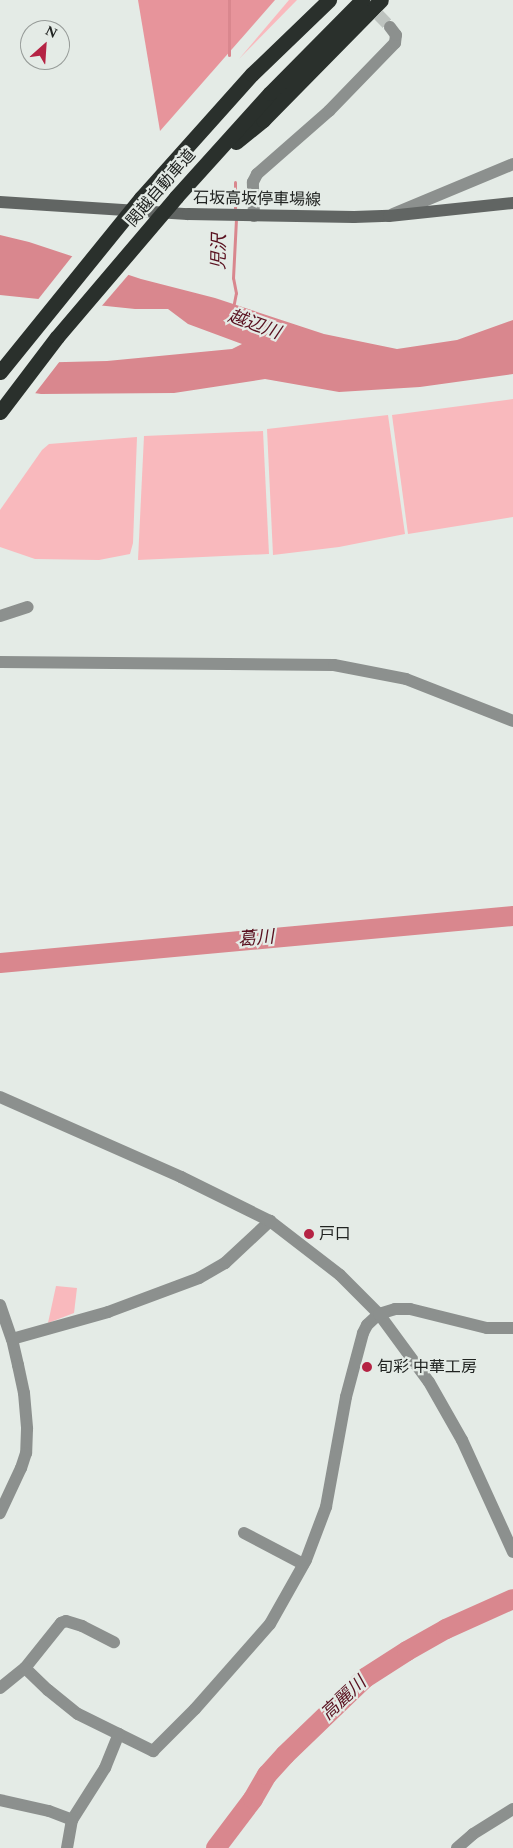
<!DOCTYPE html>
<meta charset="utf-8">
<style>
body{margin:0}
#map{position:relative;width:513px;height:1848px;overflow:hidden;background:#e4ebe6;font-family:Spectral,"Noto Sans JP",serif}
div>[style]{position:absolute}
.green>*{inset:0;background:#f9b9bd}
.forest>*{inset:0;background:#e7949b}
.water>*{inset:0;background:#d9878e}
.pier>*{inset:0;background:#e4ebe6}
.stream>*{height:3px;margin:-1.5px;padding:0 1.5px;transform-origin:1.5px;border-radius:1.5px;background:#d9878e}
.river>*{height:20px;margin:-10px;padding:0 10px;transform-origin:10px;border-radius:10px;background:#d9878e}
.minor-tunnel>*{height:12px;margin-top:-6px;transform-origin:0;background:repeating-linear-gradient(90deg,#bdc3bf 0 12px,transparent 0 18px)}
.minor>*{height:12px;margin:-6px;padding:0 6px;transform-origin:6px;border-radius:6px;background:#8c908e}
.tertiary>*{height:12px;margin:-6px;padding:0 6px;transform-origin:6px;border-radius:6px;background:#8c908e}
.secondary>*{height:12px;margin:-6px;padding:0 6px;transform-origin:6px;border-radius:6px;background:#616563}
.motorway>*{height:15px;margin:-7.5px;padding:0 7.5px;transform-origin:7.5px;border-radius:7.5px;background:#2a302c}
.motorway-bridge>*{height:15px;margin:-7.5px;padding:0 7.5px;transform-origin:7.5px;border-radius:7.5px;background:#2a302c}
.dots>*{width:14px;height:14px;translate:-50% -50%;box-sizing:border-box;border:2px solid #e4ebe6;border-radius:50%}
span{translate:-50% -50%;white-space:nowrap;text-align:center;line-height:1.15;-webkit-text-stroke:4.5px #e4ebe6;paint-order:stroke}
.street-label{font-size:16px;color:#212422}
.poi-label{font-size:16px;color:#212422}
.left{translate:0 -50%;text-align:left}
.water-label{font-size:18px;color:#580f1e;font-style:italic}
.north{position:absolute;left:20px;top:20px;width:50px;height:50px;box-sizing:border-box;background:#e4ebe6;border:1px solid #969b98;border-radius:50%;rotate:26deg;font-size:14px;font-weight:700;line-height:20px;text-align:center;color:#212422}
.north::after{content:'';display:block;margin:auto;width:18px;height:22px;background:#b52344;clip-path:polygon(50% 0,100% 100%,50% 72%,0 100%)}
</style>
<div id="map">
<div class="green">
<i style="clip-path:polygon(289px 0,297px 0,239px 59px)"></i>
<i style="clip-path:polygon(513px 399px,513px 517px,408px 534px,392px 415px)"></i>
<i style="clip-path:polygon(388px 415px,405px 534px,339px 547px,273px 555px,267px 429px)"></i>
<i style="clip-path:polygon(263px 431px,269px 554px,138px 560px,144px 436px)"></i>
<i style="clip-path:polygon(137px 437px,133px 543px,130px 554px,99px 560px,35px 559px,0 547px,0 510px,42px 450px,49px 444px)"></i>
<i style="clip-path:polygon(56px 1286px,77px 1288px,74px 1313px,48px 1323px)"></i>
</div>
<div class="forest">
<i style="clip-path:polygon(138px 0,275px 0,160px 131px)"></i>
</div>
<div class="water">
<i style="clip-path:polygon(0 235px,29px 242px,141px 279px,215px 298px,324px 334px,397px 349px,457px 340px,513px 320px,513px 374px,420px 387px,339px 392px,265px 379px,174px 393px,41px 394px,0 388px,24px 363px,107px 361px,232px 349px,242px 344px,188px 324px,168px 309px,135px 309px,0 295px)"></i>
</div>
<div class="pier">
<i style="clip-path:polygon(74px 254px,130px 273px,100px 308px,36px 302px)"></i>
<i style="clip-path:polygon(0 357px,24px 361px,60px 361px,33px 396px,0 391px)"></i>
</div>
<div class="stream">
<i style="left:229px;top:0;width:55px;rotate:90deg"></i>
<i style="left:235px;top:182px;width:30px;rotate:90deg"></i>
<i style="left:233px;top:308px;width:15px;rotate:-79deg"></i>
<i style="left:236px;top:293px;width:15px;rotate:-101deg"></i>
<i style="left:233px;top:278px;width:60px;rotate:-87.1deg"></i>
</div>
<div class="river">
<i style="left:0;top:963px;width:515px;rotate:-5.23deg"></i>
<i style="left:216px;top:1848px;width:61px;rotate:-52.9deg"></i>
<i style="left:253px;top:1799px;width:28px;rotate:-60deg"></i>
<i style="left:267px;top:1775px;width:27px;rotate:-48deg"></i>
<i style="left:285px;top:1755px;width:111px;rotate:-43.9deg"></i>
<i style="left:365px;top:1678px;width:50px;rotate:-32.7deg"></i>
<i style="left:407px;top:1651px;width:45px;rotate:-29.4deg"></i>
<i style="left:446px;top:1629px;width:73px;rotate:-24.1deg"></i>
</div>
<div class="minor-tunnel">
<i style="left:366px;top:2px;width:35px;rotate:46deg"></i>
</div>
<div class="minor">
<i style="left:393px;top:214px;width:130px;rotate:-22.6deg"></i>
<i style="left:254px;top:216px;width:34px;rotate:-92deg"></i>
<i style="left:253px;top:182px;width:9px;rotate:-63deg"></i>
<i style="left:257px;top:174px;width:96px;rotate:-41.2deg"></i>
<i style="left:329px;top:111px;width:95px;rotate:-45.9deg"></i>
<i style="left:395px;top:43px;width:8px;rotate:-83deg"></i>
<i style="left:396px;top:35px;width:10px;rotate:-127deg"></i>
<i style="left:0;top:616px;width:29px;rotate:-18deg"></i>
<i style="left:0;top:1305px;width:36px;rotate:71deg"></i>
<i style="left:12px;top:1339px;width:27px;rotate:77deg"></i>
<i style="left:18px;top:1365px;width:29px;rotate:78deg"></i>
<i style="left:24px;top:1393px;width:36px;rotate:85deg"></i>
<i style="left:27px;top:1429px;width:24px;rotate:92deg"></i>
<i style="left:26px;top:1453px;width:16px;rotate:108deg"></i>
<i style="left:21px;top:1468px;width:50px;rotate:115deg"></i>
<i style="left:12px;top:1339px;width:100px;rotate:-15.7deg"></i>
<i style="left:108px;top:1312px;width:97px;rotate:-20.5deg"></i>
<i style="left:199px;top:1278px;width:30px;rotate:-30deg"></i>
<i style="left:225px;top:1263px;width:62px;rotate:-43deg"></i>
<i style="left:244px;top:1533px;width:67px;rotate:27.7deg"></i>
<i style="left:25px;top:1668px;width:58px;rotate:-51.3deg"></i>
<i style="left:61px;top:1623px;width:5px;rotate:-22deg"></i>
<i style="left:66px;top:1621px;width:17px;rotate:17deg"></i>
<i style="left:82px;top:1626px;width:36px;rotate:27deg"></i>
<i style="left:0;top:1688px;width:32px;rotate:-39deg"></i>
<i style="left:25px;top:1668px;width:32px;rotate:44deg"></i>
<i style="left:48px;top:1690px;width:38px;rotate:39deg"></i>
<i style="left:78px;top:1714px;width:84px;rotate:26.3deg"></i>
<i style="left:153px;top:1751px;width:59px;rotate:-45deg"></i>
<i style="left:195px;top:1709px;width:113px;rotate:-48.6deg"></i>
<i style="left:270px;top:1624px;width:73px;rotate:-60.6deg"></i>
<i style="left:306px;top:1560px;width:57px;rotate:-69.3deg"></i>
<i style="left:326px;top:1507px;width:112px;rotate:-79.7deg"></i>
<i style="left:346px;top:1397px;width:66px;rotate:-75.1deg"></i>
<i style="left:363px;top:1333px;width:9px;rotate:-63deg"></i>
<i style="left:367px;top:1325px;width:16px;rotate:-43deg"></i>
<i style="left:0;top:1800px;width:50px;rotate:12.7deg"></i>
<i style="left:49px;top:1811px;width:25px;rotate:21deg"></i>
<i style="left:72px;top:1820px;width:62px;rotate:-57.6deg"></i>
<i style="left:105px;top:1768px;width:37px;rotate:-68deg"></i>
<i style="left:67px;top:1848px;width:28px;rotate:-80deg"></i>
<i style="left:457px;top:1848px;width:21px;rotate:-41deg"></i>
<i style="left:473px;top:1834px;width:47px;rotate:-32deg"></i>
</div>
<div class="tertiary">
<i style="left:0;top:662px;width:334px;rotate:0.5deg"></i>
<i style="left:334px;top:665px;width:73px;rotate:11deg"></i>
<i style="left:406px;top:679px;width:115px;rotate:21.4deg"></i>
<i style="left:0;top:1097px;width:198px;rotate:23.8deg"></i>
<i style="left:181px;top:1177px;width:99px;rotate:26.3deg"></i>
<i style="left:270px;top:1221px;width:88px;rotate:37.6deg"></i>
<i style="left:340px;top:1275px;width:55px;rotate:45deg"></i>
<i style="left:379px;top:1314px;width:84px;rotate:53.7deg"></i>
<i style="left:429px;top:1382px;width:67px;rotate:60.4deg"></i>
<i style="left:462px;top:1440px;width:123px;rotate:65.5deg"></i>
<i style="left:379px;top:1314px;width:17px;rotate:-17deg"></i>
<i style="left:395px;top:1309px;width:15px"></i>
<i style="left:410px;top:1309px;width:79px;rotate:13.9deg"></i>
<i style="left:487px;top:1328px;width:26px"></i>
</div>
<div class="secondary">
<i style="left:0;top:202px;width:188px;rotate:3.7deg"></i>
<i style="left:188px;top:214px;width:166px;rotate:1deg"></i>
<i style="left:354px;top:217px;width:35px;rotate:-2deg"></i>
<i style="left:389px;top:216px;width:125px;rotate:-6deg"></i>
</div>
<div class="motorway">
<i style="left:236px;top:142px;width:35px;rotate:-39deg"></i>
<i style="left:263px;top:120px;width:168px;rotate:-45.5deg"></i>
<i style="left:176px;top:197px;width:140px;rotate:-47.9deg"></i>
<i style="left:270px;top:93px;width:131px;rotate:-45.3deg"></i>
<i style="left:141px;top:198px;width:166px;rotate:-48.2deg"></i>
<i style="left:252px;top:74px;width:107px;rotate:-43.9deg"></i>
</div>
<div class="motorway-bridge">
<i style="left:0;top:372px;width:224px;rotate:-51deg"></i>
<i style="left:0;top:412px;width:94px;rotate:-52.8deg"></i>
<i style="left:57px;top:337px;width:184px;rotate:-49.6deg"></i>
</div>
<div class="dots">
<i style="left:309px;top:1234px;background:#b52344"></i>
<i style="left:367px;top:1367px;background:#b52344"></i>
</div>
<div class="street-label">
<span style="left:161px;top:188px;rotate:-49deg">関越自動車道</span>
<span style="left:257px;top:199px;rotate:1deg">石坂高坂停車場線</span>
</div>
<div class="poi-label">
<span class="left" style="left:319px;top:1234px">戸口</span>
<span class="left" style="left:377px;top:1367px">旬彩 中華工房</span>
</div>
<div class="water-label">
<span style="left:220px;top:252px;rotate:-89deg">児沢</span>
<span style="left:254px;top:325px;rotate:20deg">越辺川</span>
<span style="left:256px;top:939px;rotate:-5deg">葛川</span>
<span style="left:344px;top:1699px;rotate:-43deg">高麗川</span>
</div>
<div class="north">N</div>
</div>
